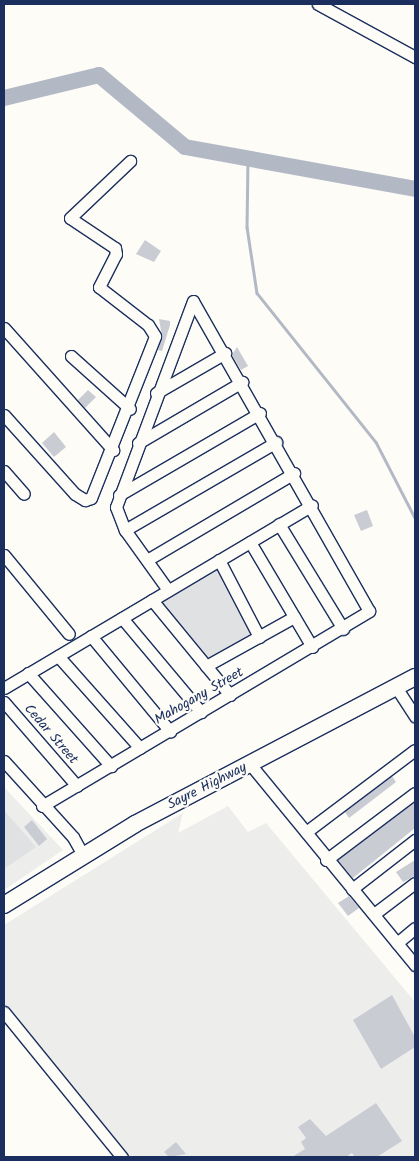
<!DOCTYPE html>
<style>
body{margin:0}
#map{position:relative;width:419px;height:1161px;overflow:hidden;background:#fdfcf7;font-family:Kalam,sans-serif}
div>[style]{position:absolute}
.built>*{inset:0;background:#edeeec}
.green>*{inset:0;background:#e0e1e3}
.stream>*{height:2.5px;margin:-1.25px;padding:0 1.25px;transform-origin:1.25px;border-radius:1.25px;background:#b3b8c5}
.river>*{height:16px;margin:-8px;padding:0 8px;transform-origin:8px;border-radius:8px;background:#b3b8c5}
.building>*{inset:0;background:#c9ccd3}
.roads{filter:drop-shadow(1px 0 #1b2f5e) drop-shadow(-1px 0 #1b2f5e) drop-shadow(0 1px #1b2f5e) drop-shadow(0 -1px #1b2f5e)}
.minor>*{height:11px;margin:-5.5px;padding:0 5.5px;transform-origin:5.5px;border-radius:5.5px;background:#fdfcf7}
.highway>*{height:16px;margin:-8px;padding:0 8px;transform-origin:8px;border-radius:8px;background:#fdfcf7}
span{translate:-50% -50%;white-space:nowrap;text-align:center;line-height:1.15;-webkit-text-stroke:4.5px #fdfcf7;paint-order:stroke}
.street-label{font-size:14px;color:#1b2f5e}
.frame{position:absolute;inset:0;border:5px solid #1b2f5e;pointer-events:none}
</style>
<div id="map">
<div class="built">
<i style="clip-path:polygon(4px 787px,63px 850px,4px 890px)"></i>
<i style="clip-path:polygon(228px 806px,248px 832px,266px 823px,415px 1002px,415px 1157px,129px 1157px,4px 1004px,4px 925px,183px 813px,178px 833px)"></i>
</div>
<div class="green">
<i style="clip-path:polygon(218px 566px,253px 634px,207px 660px,158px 601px)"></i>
<i style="clip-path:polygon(4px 810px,36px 847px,4px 869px)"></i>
</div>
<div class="stream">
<i style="left:248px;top:158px;width:69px;rotate:90.8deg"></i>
<i style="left:247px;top:227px;width:67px;rotate:81.4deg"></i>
<i style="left:257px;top:293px;width:191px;rotate:51.4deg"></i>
<i style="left:376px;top:442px;width:85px;rotate:62.8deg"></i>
</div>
<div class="river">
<i style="left:4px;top:98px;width:98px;rotate:-13.6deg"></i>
<i style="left:99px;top:75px;width:112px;rotate:39.9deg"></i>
<i style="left:185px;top:147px;width:234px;rotate:10.3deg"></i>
</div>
<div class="building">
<i style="clip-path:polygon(145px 240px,161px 251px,154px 262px,136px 254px)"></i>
<i style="clip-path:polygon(159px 319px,170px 321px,170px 325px,162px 351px,158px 350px,162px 336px)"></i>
<i style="clip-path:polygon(237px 347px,248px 366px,241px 370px,232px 355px)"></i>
<i style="clip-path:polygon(88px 390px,96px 397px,85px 408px,78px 400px)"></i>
<i style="clip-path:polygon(54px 432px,66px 447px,54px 457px,42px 443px)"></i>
<i style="clip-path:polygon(367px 510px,373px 526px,361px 531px,354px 515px)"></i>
<i style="clip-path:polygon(392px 776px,396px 782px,349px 818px,345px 812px)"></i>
<i style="clip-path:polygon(415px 802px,415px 828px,353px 878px,338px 860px)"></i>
<i style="clip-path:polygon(32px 820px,47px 839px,39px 846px,24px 827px)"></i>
<i style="clip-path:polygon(415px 860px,415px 876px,403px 882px,396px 872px)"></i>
<i style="clip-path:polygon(349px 896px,359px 908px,348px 916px,338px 903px)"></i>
<i style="clip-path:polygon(392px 995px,415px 1037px,415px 1047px,381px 1069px,353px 1020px)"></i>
<i style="clip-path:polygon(376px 1103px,402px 1141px,377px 1157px,355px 1157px,352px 1153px,346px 1157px,292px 1157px,305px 1149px,301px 1142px,306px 1138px,298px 1127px,310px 1119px,326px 1136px)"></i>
<i style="clip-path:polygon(176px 1142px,186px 1154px,169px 1157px,164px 1152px)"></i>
</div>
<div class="roads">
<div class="minor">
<i style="left:318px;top:4px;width:111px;rotate:28.7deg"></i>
<i style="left:4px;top:328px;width:164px;rotate:48.2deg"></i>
<i style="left:71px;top:356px;width:79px;rotate:41.9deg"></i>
<i style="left:156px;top:393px;width:80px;rotate:-30.1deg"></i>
<i style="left:4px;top:415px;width:106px;rotate:48.1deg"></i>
<i style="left:75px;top:494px;width:12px;rotate:31deg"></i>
<i style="left:85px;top:500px;width:6px;rotate:-18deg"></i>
<i style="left:91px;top:498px;width:174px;rotate:-68.4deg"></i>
<i style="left:155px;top:336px;width:13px;rotate:-122deg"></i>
<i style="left:148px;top:325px;width:62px;rotate:-142.2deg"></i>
<i style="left:99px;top:287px;width:37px;rotate:-63deg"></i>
<i style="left:116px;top:254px;width:6px;rotate:-99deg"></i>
<i style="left:115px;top:248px;width:54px;rotate:-146.3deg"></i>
<i style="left:70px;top:218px;width:83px;rotate:-43.5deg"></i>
<i style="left:138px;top:443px;width:121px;rotate:-30.4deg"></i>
<i style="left:4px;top:471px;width:30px;rotate:49deg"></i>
<i style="left:119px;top:495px;width:163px;rotate:-30.2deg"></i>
<i style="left:279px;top:524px;width:123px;rotate:58.6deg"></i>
<i style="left:125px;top:530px;width:175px;rotate:-30.2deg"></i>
<i style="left:250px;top:542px;width:122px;rotate:59.4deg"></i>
<i style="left:4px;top:555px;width:102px;rotate:50.6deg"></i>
<i style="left:147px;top:560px;width:171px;rotate:-30.6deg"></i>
<i style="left:219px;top:560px;width:87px;rotate:62.5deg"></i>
<i style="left:152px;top:600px;width:123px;rotate:50.6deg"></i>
<i style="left:122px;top:618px;width:123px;rotate:50deg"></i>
<i style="left:91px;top:636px;width:124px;rotate:50.3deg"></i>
<i style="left:58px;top:656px;width:123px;rotate:48.3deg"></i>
<i style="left:206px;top:666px;width:101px;rotate:-29.1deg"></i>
<i style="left:28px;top:673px;width:125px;rotate:48.3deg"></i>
<i style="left:396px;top:687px;width:35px;rotate:57deg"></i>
<i style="left:4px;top:688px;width:358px;rotate:-30.7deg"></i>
<i style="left:4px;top:702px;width:111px;rotate:49deg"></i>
<i style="left:4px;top:761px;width:103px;rotate:47.8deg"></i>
<i style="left:73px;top:837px;width:21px;rotate:61deg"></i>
<i style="left:250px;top:764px;width:260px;rotate:50.6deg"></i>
<i style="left:42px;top:806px;width:381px;rotate:-30.8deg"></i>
<i style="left:369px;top:611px;width:356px;rotate:-119.6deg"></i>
<i style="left:193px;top:301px;width:220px;rotate:110.5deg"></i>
<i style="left:116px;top:507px;width:25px;rotate:69deg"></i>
<i style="left:125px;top:530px;width:74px;rotate:54.4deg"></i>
<i style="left:306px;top:832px;width:136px;rotate:-37deg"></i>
<i style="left:326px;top:860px;width:111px;rotate:-37deg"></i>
<i style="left:352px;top:889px;width:80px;rotate:-37.9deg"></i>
<i style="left:374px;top:914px;width:51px;rotate:-37.1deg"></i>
<i style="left:397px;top:943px;width:23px;rotate:-40deg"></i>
<i style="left:4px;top:1012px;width:187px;rotate:50.9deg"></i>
</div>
<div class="highway">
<i style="left:4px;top:905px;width:154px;rotate:-31.7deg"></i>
<i style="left:135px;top:824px;width:316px;rotate:-27.7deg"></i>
</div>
</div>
<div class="street-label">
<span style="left:199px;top:696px;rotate:-30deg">Mahogany Street</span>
<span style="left:51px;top:734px;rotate:49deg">Cedar Street</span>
<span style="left:207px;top:786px;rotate:-27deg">Sayre Highway</span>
</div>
<div class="frame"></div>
</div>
